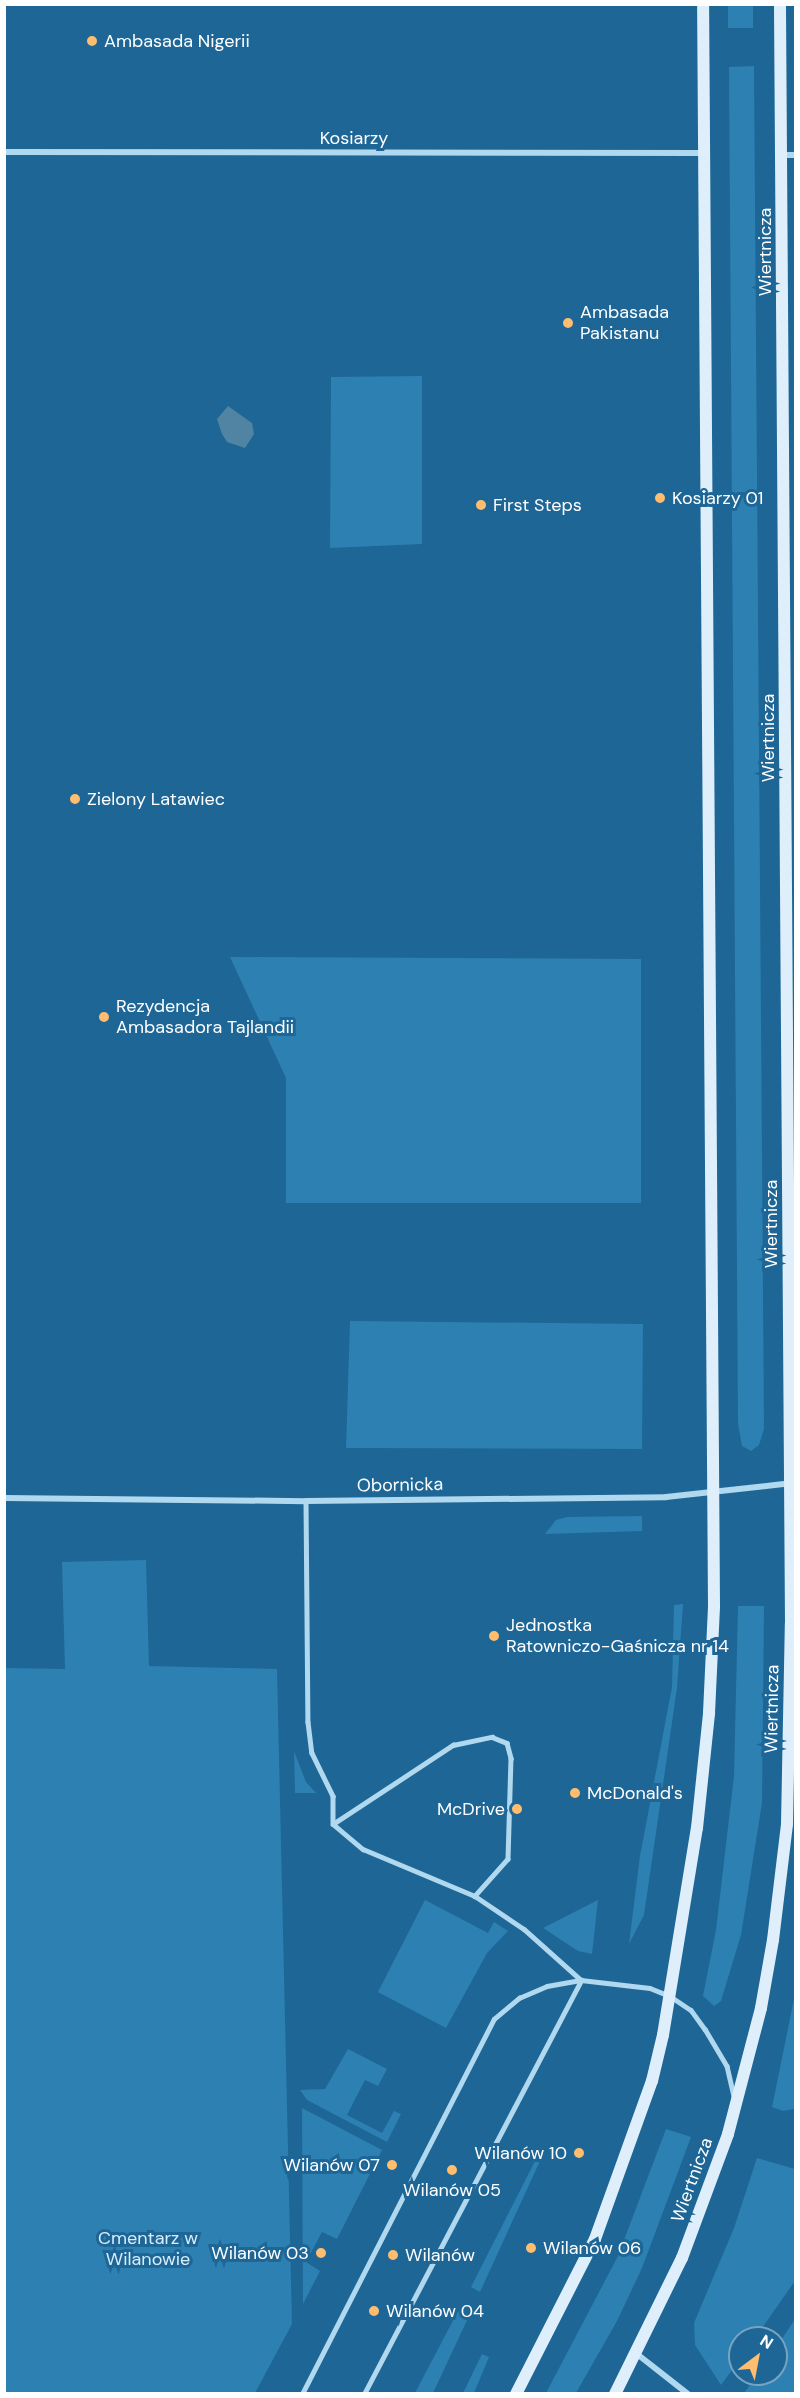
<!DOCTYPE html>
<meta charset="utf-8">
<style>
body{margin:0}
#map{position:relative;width:800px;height:2398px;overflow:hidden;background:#1d6696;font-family:"DM Sans",sans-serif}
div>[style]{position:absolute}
.green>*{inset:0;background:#2d80b2}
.water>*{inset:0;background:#5183a3}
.lane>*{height:4.5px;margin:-2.25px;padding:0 2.25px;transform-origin:2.25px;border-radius:2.25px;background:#b0d8ef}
.street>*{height:6px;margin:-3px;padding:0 3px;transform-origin:3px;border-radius:3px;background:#b0d8ef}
.secondary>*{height:12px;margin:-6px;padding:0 6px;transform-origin:6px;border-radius:6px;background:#deeffb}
.dots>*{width:16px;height:16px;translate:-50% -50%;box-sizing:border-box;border:3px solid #1d6696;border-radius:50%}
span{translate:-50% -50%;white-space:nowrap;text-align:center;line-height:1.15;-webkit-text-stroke:6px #1d6696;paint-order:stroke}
.poi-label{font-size:18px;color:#fff}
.left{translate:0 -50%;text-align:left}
.right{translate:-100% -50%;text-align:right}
.street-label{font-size:18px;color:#fff}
.park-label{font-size:18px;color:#d7edfb}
.frame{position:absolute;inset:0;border:6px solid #fff;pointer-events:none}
.north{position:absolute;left:728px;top:2326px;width:60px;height:60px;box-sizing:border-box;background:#1d6696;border:2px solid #77a3c0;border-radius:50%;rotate:32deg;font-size:16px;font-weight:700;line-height:24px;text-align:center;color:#fff}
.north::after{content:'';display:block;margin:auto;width:21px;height:27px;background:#ffbd6f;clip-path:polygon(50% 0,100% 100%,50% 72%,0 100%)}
</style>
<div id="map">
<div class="green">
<i style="clip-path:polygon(728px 5px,753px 5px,753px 28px,728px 28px)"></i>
<i style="clip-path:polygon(754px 66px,764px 1429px,759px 1445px,751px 1451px,742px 1446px,738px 1424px,729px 67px)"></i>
<i style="clip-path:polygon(422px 376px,422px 544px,330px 548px,331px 377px)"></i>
<i style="clip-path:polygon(230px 957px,641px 959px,641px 1203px,286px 1203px,286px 1078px)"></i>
<i style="clip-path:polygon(350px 1321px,643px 1324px,642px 1449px,346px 1448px)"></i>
<i style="clip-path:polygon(642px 1516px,642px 1531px,545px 1534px,556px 1520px,567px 1517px)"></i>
<i style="clip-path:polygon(146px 1560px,149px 1666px,277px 1669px,292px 2324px,255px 2393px,5px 2393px,5px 1668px,65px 1669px,62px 1562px)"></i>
<i style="clip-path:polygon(683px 1604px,677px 1688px,644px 1915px,629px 1944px,640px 1856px,672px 1687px,674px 1605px)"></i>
<i style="clip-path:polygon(738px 1606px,764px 1606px,762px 1803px,741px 1935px,721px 2001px,714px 2006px,703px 1996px,716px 1930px,734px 1776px)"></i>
<i style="clip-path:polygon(294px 1751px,306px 1782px,316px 1793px,295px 1793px)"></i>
<i style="clip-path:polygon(425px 1900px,488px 1933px,494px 1922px,508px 1931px,487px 1953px,446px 2028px,378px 1992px)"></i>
<i style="clip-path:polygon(598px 1900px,592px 1954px,578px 1951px,543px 1928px)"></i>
<i style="clip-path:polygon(795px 1994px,795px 2109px,783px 2111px,772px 2107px)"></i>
<i style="clip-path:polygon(348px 2049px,387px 2069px,378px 2086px,365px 2080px,347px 2115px,382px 2133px,394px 2111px,401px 2114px,387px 2142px,307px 2100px,300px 2090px,325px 2089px)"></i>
<i style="clip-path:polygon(302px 2108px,382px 2150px,337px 2239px,322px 2232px,306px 2262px,320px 2271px,303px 2304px)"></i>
<i style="clip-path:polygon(666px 2129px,691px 2137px,642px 2268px,617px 2321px,576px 2393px,546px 2393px,618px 2256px)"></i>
<i style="clip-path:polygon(757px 2158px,795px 2169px,795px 2281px,755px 2338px,740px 2338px,740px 2359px,721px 2385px,695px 2345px,694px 2323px,734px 2228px)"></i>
<i style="clip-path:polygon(536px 2159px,540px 2161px,480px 2292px,471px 2287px)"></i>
<i style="clip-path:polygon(458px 2311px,469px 2316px,433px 2393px,415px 2393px)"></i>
<i style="clip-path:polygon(795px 2319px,795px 2393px,744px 2393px,758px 2374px,776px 2374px,776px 2348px)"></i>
<i style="clip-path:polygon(482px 2354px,489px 2357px,474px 2393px,463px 2393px)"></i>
</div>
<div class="water">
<i style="clip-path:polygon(228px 406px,252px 423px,254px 434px,245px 448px,227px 442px,222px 434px,217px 419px)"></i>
</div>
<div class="lane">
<i style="left:306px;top:1501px;width:221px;rotate:89.5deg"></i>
<i style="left:308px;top:1722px;width:31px;rotate:83deg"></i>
<i style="left:312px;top:1753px;width:48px;rotate:64deg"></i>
<i style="left:333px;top:1796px;width:28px;rotate:90deg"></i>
<i style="left:333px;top:1824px;width:39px;rotate:40deg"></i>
<i style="left:363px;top:1849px;width:121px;rotate:22.8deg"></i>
<i style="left:475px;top:1896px;width:59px;rotate:34deg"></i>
<i style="left:524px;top:1929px;width:76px;rotate:41.8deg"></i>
<i style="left:333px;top:1824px;width:144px;rotate:-33.4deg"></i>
<i style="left:453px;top:1745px;width:40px;rotate:-12deg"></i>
<i style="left:492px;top:1737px;width:16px;rotate:22deg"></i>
<i style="left:507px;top:1743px;width:16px;rotate:75deg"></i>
<i style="left:511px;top:1758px;width:101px;rotate:91.7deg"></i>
<i style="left:508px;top:1859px;width:50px;rotate:131.7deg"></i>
<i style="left:302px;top:2394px;width:421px;rotate:-62.9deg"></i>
<i style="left:494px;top:2019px;width:33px;rotate:-40deg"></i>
<i style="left:519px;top:1998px;width:30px;rotate:-23deg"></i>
<i style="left:547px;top:1986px;width:35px;rotate:-10deg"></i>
<i style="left:581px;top:1980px;width:69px;rotate:6.6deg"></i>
<i style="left:650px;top:1988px;width:22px;rotate:22deg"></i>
<i style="left:670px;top:1996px;width:25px;rotate:34deg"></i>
<i style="left:691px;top:2010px;width:24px;rotate:54deg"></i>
<i style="left:705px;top:2029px;width:43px;rotate:59.3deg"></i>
<i style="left:727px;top:2066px;width:32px;rotate:77deg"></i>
<i style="left:364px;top:2394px;width:467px;rotate:-62.3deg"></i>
</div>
<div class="street">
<i style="left:4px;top:152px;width:699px;rotate:0.08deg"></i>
<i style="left:782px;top:155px;width:14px"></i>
<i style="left:4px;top:1498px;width:302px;rotate:0.6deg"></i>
<i style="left:306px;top:1501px;width:360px;rotate:-0.6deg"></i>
<i style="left:666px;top:1497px;width:127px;rotate:-6.3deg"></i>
<i style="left:637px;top:2354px;width:65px;rotate:38.1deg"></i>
</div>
<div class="secondary">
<i style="left:516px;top:2394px;width:174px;rotate:-63deg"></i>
<i style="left:595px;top:2239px;width:168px;rotate:-70.2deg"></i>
<i style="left:652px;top:2081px;width:47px;rotate:-76.6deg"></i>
<i style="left:663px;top:2035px;width:210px;rotate:-80.7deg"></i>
<i style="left:697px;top:1828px;width:116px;rotate:-84deg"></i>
<i style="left:709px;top:1713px;width:107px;rotate:-87.3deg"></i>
<i style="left:714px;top:1606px;width:1602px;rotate:-90.39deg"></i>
<i style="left:615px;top:2394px;width:152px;rotate:-63.8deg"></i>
<i style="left:682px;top:2258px;width:132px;rotate:-69.6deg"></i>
<i style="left:728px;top:2134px;width:130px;rotate:-75.3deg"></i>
<i style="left:761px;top:2008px;width:69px;rotate:-80deg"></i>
<i style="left:773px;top:1940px;width:117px;rotate:-83.1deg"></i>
<i style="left:787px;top:1824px;width:201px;rotate:-88.9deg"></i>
<i style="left:791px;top:1623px;width:1619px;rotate:-90.39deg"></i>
</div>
<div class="dots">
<i style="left:92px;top:41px;background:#ffbd6f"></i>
<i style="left:568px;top:323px;background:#ffbd6f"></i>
<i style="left:660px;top:498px;background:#ffbd6f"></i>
<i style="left:481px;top:505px;background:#ffbd6f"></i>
<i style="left:75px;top:799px;background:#ffbd6f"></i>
<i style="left:104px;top:1017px;background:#ffbd6f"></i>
<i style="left:494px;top:1636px;background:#ffbd6f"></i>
<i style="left:575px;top:1793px;background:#ffbd6f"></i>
<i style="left:517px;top:1809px;background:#ffbd6f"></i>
<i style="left:579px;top:2153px;background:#ffbd6f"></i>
<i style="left:392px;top:2165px;background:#ffbd6f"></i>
<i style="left:452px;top:2170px;background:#ffbd6f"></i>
<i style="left:531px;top:2248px;background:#ffbd6f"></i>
<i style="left:321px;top:2253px;background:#ffbd6f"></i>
<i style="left:393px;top:2255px;background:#ffbd6f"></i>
<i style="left:374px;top:2311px;background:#ffbd6f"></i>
</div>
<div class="poi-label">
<span class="left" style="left:104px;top:41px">Ambasada Nigerii</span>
<span class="left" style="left:580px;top:323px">Ambasada<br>Pakistanu</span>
<span class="left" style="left:672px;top:498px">Kosiarzy 01</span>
<span class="left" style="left:493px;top:505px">First Steps</span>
<span class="left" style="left:87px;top:799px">Zielony Latawiec</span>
<span class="left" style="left:116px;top:1017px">Rezydencja<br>Ambasadora Tajlandii</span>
<span class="left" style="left:506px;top:1636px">Jednostka<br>Ratowniczo-Gaśnicza nr 14</span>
<span class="left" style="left:587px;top:1793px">McDonald's</span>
<span class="right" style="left:505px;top:1809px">McDrive</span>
<span class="right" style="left:567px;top:2153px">Wilanów 10</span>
<span class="right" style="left:380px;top:2165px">Wilanów 07</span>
<span style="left:452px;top:2190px">Wilanów 05</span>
<span class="left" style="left:543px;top:2248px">Wilanów 06</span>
<span class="right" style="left:309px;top:2253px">Wilanów 03</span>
<span class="left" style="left:405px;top:2255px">Wilanów</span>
<span class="left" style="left:386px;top:2311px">Wilanów 04</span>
</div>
<div class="street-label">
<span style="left:354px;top:138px">Kosiarzy</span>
<span style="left:765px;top:252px;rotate:-90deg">Wiertnicza</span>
<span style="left:768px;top:738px;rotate:-90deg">Wiertnicza</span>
<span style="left:771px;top:1224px;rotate:-90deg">Wiertnicza</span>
<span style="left:400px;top:1485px;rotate:-1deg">Obornicka</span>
<span style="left:772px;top:1709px;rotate:-89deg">Wiertnicza</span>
<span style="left:692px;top:2180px;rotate:-70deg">Wiertnicza</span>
</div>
<div class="park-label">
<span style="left:148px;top:2249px">Cmentarz w<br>Wilanowie</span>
</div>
<div class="frame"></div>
<div class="north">N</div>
</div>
